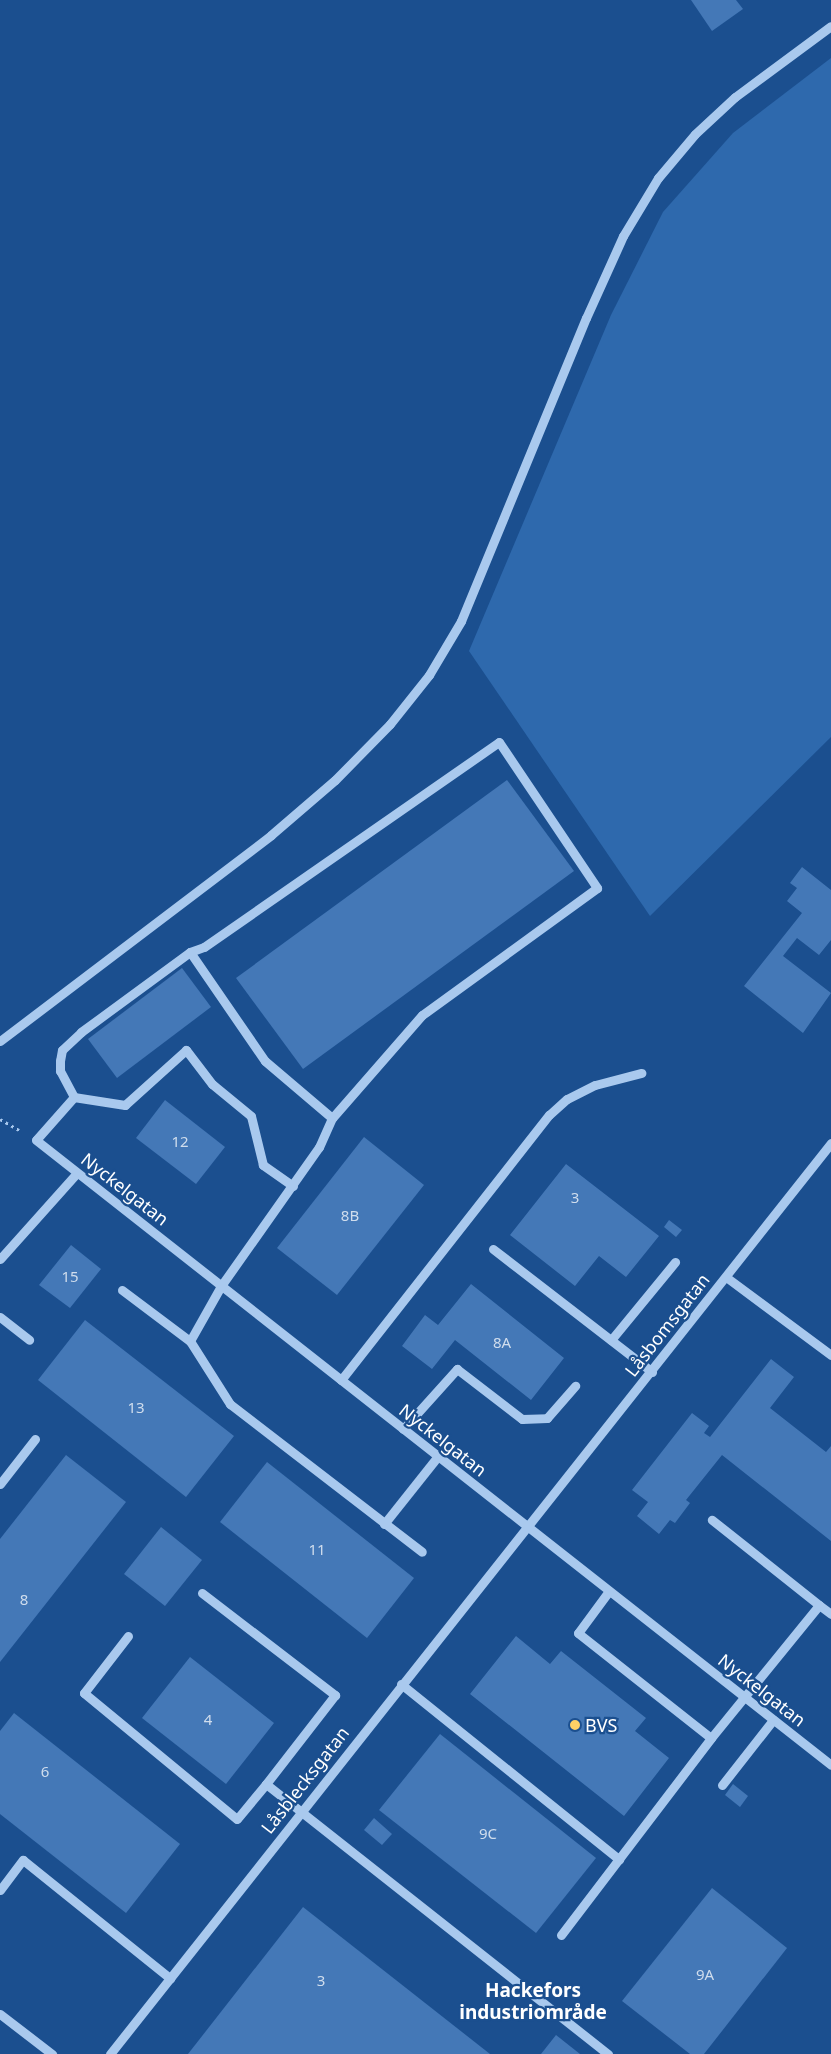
<!DOCTYPE html>
<meta charset="utf-8">
<style>
body{margin:0}
#map{position:relative;width:831px;height:2054px;overflow:hidden;background:#1b4f8f;font-family:"Noto Sans",sans-serif}
div>[style]{position:absolute}
.green>*{inset:0;background:#2e69ad}
.building>*{inset:0;background:#4478b7}
.path>*{height:3px;margin-top:-1.5px;transform-origin:0;background:repeating-linear-gradient(90deg,#a9c9ee 0 2.5px,transparent 0 6.5px)}
.minor>*{height:9px;margin:-4.5px;padding:0 4.5px;transform-origin:4.5px;border-radius:4.5px;background:#a9c9ee}
.dots>*{width:14px;height:14px;translate:-50% -50%;box-sizing:border-box;border:2px solid #1b4f8f;border-radius:50%}
span{translate:-50% -50%;white-space:nowrap;text-align:center;line-height:1.15;-webkit-text-stroke:4.5px #1b4f8f;paint-order:stroke}
.number-label{font-size:15px;color:#d0dded}
.number-label span{-webkit-text-stroke-width:0}
.street-label{font-size:18px;color:#fff}
.poi-label{font-size:18px;color:#fff}
.left{translate:0 -50%;text-align:left}
.neighbourhood-label{font-size:19px;color:#fff;font-weight:700}
</style>
<div id="map">
<div class="green">
<i style="clip-path:polygon(831px 58px,831px 737px,650px 916px,469px 651px,611px 315px,663px 212px,733px 133px)"></i>
</div>
<div class="building">
<i style="clip-path:polygon(691px 0,736px 0,743px 9px,712px 31px)"></i>
<i style="clip-path:polygon(507px 780px,574px 871px,303px 1069px,236px 978px)"></i>
<i style="clip-path:polygon(802px 867px,831px 890px,831px 940px,819px 955px,797px 938px,783px 956px,831px 993px,803px 1033px,744px 986px,802px 913px,787px 901px,797px 888px,790px 883px)"></i>
<i style="clip-path:polygon(182px 968px,211px 1007px,117px 1078px,88px 1039px)"></i>
<i style="clip-path:polygon(165px 1100px,225px 1147px,196px 1184px,136px 1138px)"></i>
<i style="clip-path:polygon(364px 1137px,424px 1185px,337px 1295px,277px 1248px)"></i>
<i style="clip-path:polygon(566px 1164px,659px 1236px,626px 1277px,599px 1256px,575px 1286px,510px 1235px)"></i>
<i style="clip-path:polygon(669px 1220px,682px 1230px,676px 1237px,664px 1227px)"></i>
<i style="clip-path:polygon(71px 1245px,101px 1269px,70px 1308px,39px 1285px)"></i>
<i style="clip-path:polygon(471px 1284px,564px 1358px,531px 1400px,455px 1340px,432px 1369px,402px 1346px,425px 1315px,438px 1325px)"></i>
<i style="clip-path:polygon(85px 1320px,234px 1436px,186px 1497px,38px 1380px)"></i>
<i style="clip-path:polygon(771px 1359px,794px 1377px,770px 1408px,826px 1452px,831px 1446px,831px 1541px,722px 1455px,686px 1500px,690px 1503px,675px 1523px,670px 1520px,659px 1534px,637px 1516px,648px 1502px,632px 1490px,692px 1413px,709px 1426px,704px 1433px,710px 1437px)"></i>
<i style="clip-path:polygon(66px 1455px,126px 1502px,0 1662px,0 1539px)"></i>
<i style="clip-path:polygon(267px 1462px,414px 1578px,367px 1638px,220px 1522px)"></i>
<i style="clip-path:polygon(161px 1527px,202px 1560px,165px 1606px,124px 1574px)"></i>
<i style="clip-path:polygon(516px 1636px,550px 1664px,561px 1651px,646px 1718px,635px 1731px,669px 1758px,624px 1816px,470px 1694px)"></i>
<i style="clip-path:polygon(190px 1657px,274px 1723px,226px 1784px,142px 1718px)"></i>
<i style="clip-path:polygon(14px 1713px,180px 1844px,126px 1913px,0 1814px,0 1731px)"></i>
<i style="clip-path:polygon(440px 1734px,596px 1858px,536px 1933px,379px 1810px)"></i>
<i style="clip-path:polygon(733px 1784px,748px 1796px,740px 1807px,725px 1795px)"></i>
<i style="clip-path:polygon(374px 1818px,392px 1834px,382px 1845px,364px 1830px)"></i>
<i style="clip-path:polygon(712px 1888px,787px 1948px,704px 2054px,690px 2054px,622px 2001px)"></i>
<i style="clip-path:polygon(303px 1907px,490px 2054px,188px 2054px)"></i>
<i style="clip-path:polygon(556px 2035px,580px 2054px,541px 2054px)"></i>
</div>
<div class="path">
<i style="left:0;top:1119px;width:22px;rotate:30deg"></i>
</div>
<div class="minor">
<i style="left:190px;top:952px;width:132px;rotate:55.5deg"></i>
<i style="left:265px;top:1061px;width:88px;rotate:40.4deg"></i>
<i style="left:0;top:1041px;width:340px;rotate:-37.2deg"></i>
<i style="left:271px;top:835px;width:84px;rotate:-40.7deg"></i>
<i style="left:335px;top:780px;width:78px;rotate:-45.5deg"></i>
<i style="left:390px;top:724px;width:63px;rotate:-51.5deg"></i>
<i style="left:429px;top:675px;width:63px;rotate:-59.3deg"></i>
<i style="left:461px;top:621px;width:328px;rotate:-67.6deg"></i>
<i style="left:586px;top:318px;width:90px;rotate:-65.7deg"></i>
<i style="left:623px;top:236px;width:68px;rotate:-58.9deg"></i>
<i style="left:658px;top:178px;width:57px;rotate:-49.9deg"></i>
<i style="left:695px;top:134px;width:54px;rotate:-42.8deg"></i>
<i style="left:735px;top:97px;width:119px;rotate:-36.5deg"></i>
<i style="left:74px;top:1097px;width:30px;rotate:-118deg"></i>
<i style="left:60px;top:1071px;width:10px;rotate:-90deg"></i>
<i style="left:60px;top:1061px;width:11px;rotate:-80deg"></i>
<i style="left:62px;top:1050px;width:26px;rotate:-43deg"></i>
<i style="left:81px;top:1032px;width:135px;rotate:-36.3deg"></i>
<i style="left:190px;top:952px;width:15px;rotate:-20deg"></i>
<i style="left:204px;top:947px;width:359px;rotate:-34.8deg"></i>
<i style="left:499px;top:742px;width:176px;rotate:56.1deg"></i>
<i style="left:597px;top:888px;width:216px;rotate:144deg"></i>
<i style="left:422px;top:1015px;width:137px;rotate:131.1deg"></i>
<i style="left:332px;top:1118px;width:32px;rotate:114deg"></i>
<i style="left:319px;top:1147px;width:170px;rotate:125.2deg"></i>
<i style="left:221px;top:1286px;width:63px;rotate:119.4deg"></i>
<i style="left:293px;top:1186px;width:37px;rotate:-145deg"></i>
<i style="left:263px;top:1165px;width:50px;rotate:-103.8deg"></i>
<i style="left:251px;top:1116px;width:50px;rotate:-140.6deg"></i>
<i style="left:212px;top:1084px;width:43px;rotate:-127.4deg"></i>
<i style="left:186px;top:1050px;width:82px;rotate:138deg"></i>
<i style="left:125px;top:1105px;width:52px;rotate:-171.1deg"></i>
<i style="left:74px;top:1097px;width:57px;rotate:131.5deg"></i>
<i style="left:36px;top:1140px;width:1011px;rotate:38.17deg"></i>
<i style="left:493px;top:1249px;width:201px;rotate:37.7deg"></i>
<i style="left:0;top:1259px;width:115px;rotate:-48.2deg"></i>
<i style="left:726px;top:1277px;width:131px;rotate:36.6deg"></i>
<i style="left:122px;top:1290px;width:85px;rotate:36.9deg"></i>
<i style="left:190px;top:1341px;width:75px;rotate:57.6deg"></i>
<i style="left:230px;top:1404px;width:242px;rotate:37.6deg"></i>
<i style="left:0;top:1317px;width:37px;rotate:38deg"></i>
<i style="left:611px;top:1340px;width:101px;rotate:-50.6deg"></i>
<i style="left:341px;top:1380px;width:337px;rotate:-51.9deg"></i>
<i style="left:549px;top:1115px;width:24px;rotate:-42deg"></i>
<i style="left:567px;top:1099px;width:31px;rotate:-27deg"></i>
<i style="left:595px;top:1085px;width:48px;rotate:-14.6deg"></i>
<i style="left:403px;top:1429px;width:81px;rotate:-48deg"></i>
<i style="left:457px;top:1369px;width:82px;rotate:37.6deg"></i>
<i style="left:522px;top:1419px;width:25px;rotate:-2deg"></i>
<i style="left:547px;top:1418px;width:43px;rotate:-48.8deg"></i>
<i style="left:0;top:1484px;width:57px;rotate:-52.1deg"></i>
<i style="left:384px;top:1524px;width:87px;rotate:-51.5deg"></i>
<i style="left:609px;top:1591px;width:52px;rotate:126.4deg"></i>
<i style="left:578px;top:1633px;width:169px;rotate:38.3deg"></i>
<i style="left:711px;top:1738px;width:171px;rotate:-50.9deg"></i>
<i style="left:819px;top:1605px;width:137px;rotate:-141.5deg"></i>
<i style="left:202px;top:1593px;width:168px;rotate:37.5deg"></i>
<i style="left:335px;top:1695px;width:113px;rotate:127.8deg"></i>
<i style="left:819px;top:1605px;width:15px;rotate:37deg"></i>
<i style="left:128px;top:1636px;width:72px;rotate:127.7deg"></i>
<i style="left:84px;top:1693px;width:198px;rotate:39.5deg"></i>
<i style="left:237px;top:1819px;width:45px;rotate:-50.4deg"></i>
<i style="left:266px;top:1784px;width:436px;rotate:38.3deg"></i>
<i style="left:401px;top:1684px;width:280px;rotate:38.8deg"></i>
<i style="left:722px;top:1785px;width:83px;rotate:-51.9deg"></i>
<i style="left:0;top:1890px;width:38px;rotate:-53deg"></i>
<i style="left:23px;top:1860px;width:189px;rotate:38.8deg"></i>
<i style="left:561px;top:1935px;width:248px;rotate:-52.7deg"></i>
<i style="left:0;top:2014px;width:66px;rotate:37.6deg"></i>
<i style="left:110px;top:2054px;width:1162px;rotate:-51.64deg"></i>
</div>
<div class="dots">
<i style="left:575px;top:1725px;background:#ffd166"></i>
</div>
<div class="number-label">
<span style="left:180px;top:1142px">12</span>
<span style="left:575px;top:1198px">3</span>
<span style="left:350px;top:1216px">8B</span>
<span style="left:70px;top:1277px">15</span>
<span style="left:502px;top:1343px">8A</span>
<span style="left:136px;top:1408px">13</span>
<span style="left:317px;top:1550px">11</span>
<span style="left:24px;top:1600px">8</span>
<span style="left:208px;top:1720px">4</span>
<span style="left:45px;top:1772px">6</span>
<span style="left:488px;top:1834px">9C</span>
<span style="left:705px;top:1975px">9A</span>
<span style="left:321px;top:1981px">3</span>
</div>
<div class="street-label">
<span style="left:125px;top:1189px;rotate:38deg">Nyckelgatan</span>
<span style="left:667px;top:1325px;rotate:-52deg">Låsbomsgatan</span>
<span style="left:443px;top:1440px;rotate:38deg">Nyckelgatan</span>
<span style="left:762px;top:1690px;rotate:38deg">Nyckelgatan</span>
<span style="left:305px;top:1780px;rotate:-52deg">Låsblecksgatan</span>
</div>
<div class="poi-label">
<span class="left" style="left:585px;top:1725px">BVS</span>
</div>
<div class="neighbourhood-label">
<span style="left:533px;top:2002px">Hackefors<br>industriområde</span>
</div>
</div>
